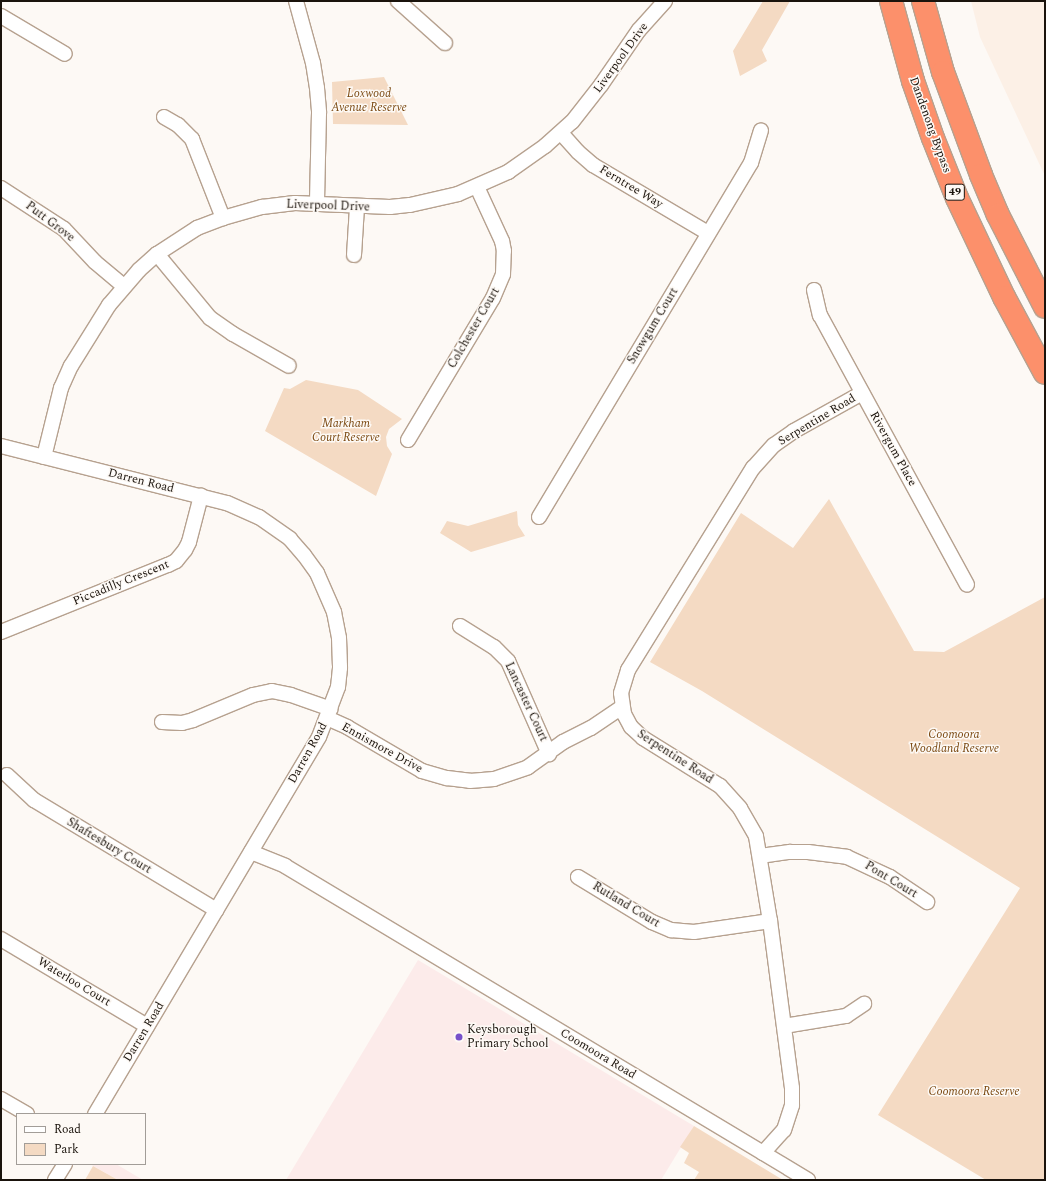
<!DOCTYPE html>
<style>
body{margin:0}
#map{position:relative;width:1046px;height:1181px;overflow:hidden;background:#fdf9f5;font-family:Spectral,serif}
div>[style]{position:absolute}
.built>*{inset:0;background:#fcf0e6}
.education>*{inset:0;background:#fcebea}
.green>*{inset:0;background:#f4dac3}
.roads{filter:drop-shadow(1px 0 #b6a18f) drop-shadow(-1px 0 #b6a18f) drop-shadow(0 1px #b6a18f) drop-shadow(0 -1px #b6a18f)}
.minor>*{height:14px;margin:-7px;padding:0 7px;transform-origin:7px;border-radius:7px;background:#fff}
.trunk>*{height:22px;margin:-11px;padding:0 11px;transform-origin:11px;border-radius:11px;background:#fc906b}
.dots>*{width:11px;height:11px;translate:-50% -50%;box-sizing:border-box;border:2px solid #fdf9f5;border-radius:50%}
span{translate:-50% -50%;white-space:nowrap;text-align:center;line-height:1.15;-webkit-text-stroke:3px #fdf9f5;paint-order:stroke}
.shield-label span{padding:1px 3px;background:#fdf9f5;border:1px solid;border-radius:3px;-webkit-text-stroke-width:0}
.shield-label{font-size:11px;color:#1a130c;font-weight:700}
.street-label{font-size:12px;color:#1a130c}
.park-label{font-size:12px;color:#7b4911;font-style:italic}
.poi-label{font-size:12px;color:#1a130c}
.left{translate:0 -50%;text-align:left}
.frame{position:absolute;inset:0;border:2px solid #1a130c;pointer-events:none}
.legend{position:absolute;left:16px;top:1113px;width:130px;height:52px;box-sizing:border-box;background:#fdf9f5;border:1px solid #a29d98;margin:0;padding:5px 7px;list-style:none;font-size:12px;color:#1a130c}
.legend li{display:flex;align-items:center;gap:8px;height:20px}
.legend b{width:20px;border:1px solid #a29d98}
</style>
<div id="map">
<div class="built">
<i style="clip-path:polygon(971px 1px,1045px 1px,1045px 176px,980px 37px)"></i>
</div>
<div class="education">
<i style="clip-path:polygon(418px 960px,694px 1126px,661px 1180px,286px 1180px)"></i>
<i style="clip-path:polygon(90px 1164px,116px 1164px,143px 1180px,118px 1180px)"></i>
</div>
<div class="green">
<i style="clip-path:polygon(763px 1px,790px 1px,762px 50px,767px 61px,740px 76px,733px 51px)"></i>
<i style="clip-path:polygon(384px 77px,408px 125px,333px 124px,332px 82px)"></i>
<i style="clip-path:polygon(306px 380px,358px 390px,402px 419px,389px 429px,386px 437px,387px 446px,392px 454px,376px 496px,265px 431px,284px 388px,290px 389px)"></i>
<i style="clip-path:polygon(829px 499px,914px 651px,944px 652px,1045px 597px,1045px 1180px,986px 1180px,878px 1115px,1020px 888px,702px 691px,650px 662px,741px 513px,793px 548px)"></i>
<i style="clip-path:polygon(517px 511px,518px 525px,525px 536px,471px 552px,440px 533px,447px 521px,468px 526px)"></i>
<i style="clip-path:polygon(694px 1126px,783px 1180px,694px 1180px,699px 1172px,684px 1163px,689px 1153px,680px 1147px)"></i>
<i style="clip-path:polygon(93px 1166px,118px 1180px,85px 1180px)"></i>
</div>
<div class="roads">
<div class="minor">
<i style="left:296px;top:1px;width:64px;rotate:74.7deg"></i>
<i style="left:313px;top:63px;width:25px;rotate:81deg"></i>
<i style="left:317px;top:88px;width:25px;rotate:85deg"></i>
<i style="left:319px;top:113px;width:90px;rotate:91.3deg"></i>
<i style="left:398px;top:1px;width:63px;rotate:41.8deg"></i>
<i style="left:1px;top:16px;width:74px;rotate:30.7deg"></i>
<i style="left:164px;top:117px;width:16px;rotate:30deg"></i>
<i style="left:178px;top:125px;width:20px;rotate:45deg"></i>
<i style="left:192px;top:139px;width:85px;rotate:68.6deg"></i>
<i style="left:561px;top:133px;width:25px;rotate:48deg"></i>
<i style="left:578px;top:152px;width:20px;rotate:41deg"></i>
<i style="left:593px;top:165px;width:134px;rotate:30.6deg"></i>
<i style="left:1px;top:188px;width:75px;rotate:33.1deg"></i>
<i style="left:64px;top:229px;width:45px;rotate:46.8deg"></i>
<i style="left:95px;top:262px;width:38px;rotate:40deg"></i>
<i style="left:157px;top:254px;width:83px;rotate:50.4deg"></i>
<i style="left:210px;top:318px;width:28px;rotate:35deg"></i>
<i style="left:233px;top:334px;width:64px;rotate:29.7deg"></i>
<i style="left:354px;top:255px;width:48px;rotate:-86.4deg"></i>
<i style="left:814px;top:290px;width:26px;rotate:77deg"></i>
<i style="left:820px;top:315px;width:307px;rotate:61.4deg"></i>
<i style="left:408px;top:440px;width:165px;rotate:-59.1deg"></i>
<i style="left:493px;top:298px;width:26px;rotate:-67deg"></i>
<i style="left:503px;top:274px;width:23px;rotate:-88deg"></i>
<i style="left:504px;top:251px;width:10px;rotate:-101deg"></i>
<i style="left:502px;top:241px;width:60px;rotate:-114.8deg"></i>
<i style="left:1px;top:446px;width:233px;rotate:14.2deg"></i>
<i style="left:227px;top:503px;width:35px;rotate:24deg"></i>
<i style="left:259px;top:517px;width:38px;rotate:35deg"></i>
<i style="left:290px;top:539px;width:21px;rotate:49deg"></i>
<i style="left:304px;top:555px;width:22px;rotate:54deg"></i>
<i style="left:317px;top:573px;width:43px;rotate:66.4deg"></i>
<i style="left:334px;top:612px;width:26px;rotate:79deg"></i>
<i style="left:339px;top:638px;width:30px;rotate:88deg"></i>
<i style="left:340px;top:668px;width:19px;rotate:96deg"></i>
<i style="left:338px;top:687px;width:53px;rotate:110.8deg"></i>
<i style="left:319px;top:737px;width:439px;rotate:120.7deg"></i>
<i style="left:44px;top:457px;width:71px;rotate:-76.2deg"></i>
<i style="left:61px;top:388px;width:24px;rotate:-66deg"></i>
<i style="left:71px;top:366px;width:72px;rotate:-58.1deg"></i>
<i style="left:109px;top:305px;width:46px;rotate:-49.4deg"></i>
<i style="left:139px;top:270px;width:24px;rotate:-42deg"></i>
<i style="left:157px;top:254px;width:48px;rotate:-33deg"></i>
<i style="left:197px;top:228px;width:28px;rotate:-21deg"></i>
<i style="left:223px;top:218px;width:41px;rotate:-15.8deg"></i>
<i style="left:262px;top:207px;width:33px;rotate:-7deg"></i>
<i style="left:295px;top:203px;width:95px;rotate:2.4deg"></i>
<i style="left:390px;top:207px;width:20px;rotate:-6deg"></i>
<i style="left:410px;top:205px;width:49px;rotate:-12.9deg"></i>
<i style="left:458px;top:194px;width:55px;rotate:-23.7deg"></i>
<i style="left:508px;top:172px;width:45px;rotate:-35.1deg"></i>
<i style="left:545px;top:146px;width:36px;rotate:-42deg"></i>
<i style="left:572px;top:122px;width:47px;rotate:-51.9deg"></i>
<i style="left:601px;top:85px;width:67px;rotate:-55.4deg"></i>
<i style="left:639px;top:30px;width:39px;rotate:-48deg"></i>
<i style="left:539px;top:517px;width:413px;rotate:-59.1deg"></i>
<i style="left:751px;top:163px;width:34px;rotate:-73deg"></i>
<i style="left:460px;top:626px;width:40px;rotate:32deg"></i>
<i style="left:494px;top:647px;width:20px;rotate:45deg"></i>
<i style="left:508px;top:661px;width:102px;rotate:66.2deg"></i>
<i style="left:1px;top:632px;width:180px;rotate:-21.9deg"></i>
<i style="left:168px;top:565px;width:9px;rotate:-27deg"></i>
<i style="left:176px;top:561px;width:14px;rotate:-51deg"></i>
<i style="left:185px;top:550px;width:9px;rotate:-63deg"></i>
<i style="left:189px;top:542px;width:48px;rotate:-75.4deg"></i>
<i style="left:327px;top:718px;width:22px;rotate:24deg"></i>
<i style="left:347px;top:727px;width:87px;rotate:30.4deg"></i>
<i style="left:422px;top:771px;width:26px;rotate:16deg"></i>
<i style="left:447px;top:778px;width:23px;rotate:7deg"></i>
<i style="left:470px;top:781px;width:24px;rotate:-5deg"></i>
<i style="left:494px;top:779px;width:36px;rotate:-19deg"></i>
<i style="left:528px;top:767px;width:43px;rotate:-35.5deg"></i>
<i style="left:563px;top:742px;width:31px;rotate:-27deg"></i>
<i style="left:591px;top:728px;width:37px;rotate:-34deg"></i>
<i style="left:162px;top:722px;width:20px;rotate:3deg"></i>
<i style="left:182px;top:723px;width:11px;rotate:-15deg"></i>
<i style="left:193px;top:720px;width:65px;rotate:-22.6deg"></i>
<i style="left:253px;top:695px;width:19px;rotate:-12deg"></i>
<i style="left:272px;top:691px;width:19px;rotate:12deg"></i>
<i style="left:291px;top:695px;width:42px;rotate:19.3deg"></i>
<i style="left:7px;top:775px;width:37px;rotate:43deg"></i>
<i style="left:34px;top:800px;width:213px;rotate:31.1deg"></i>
<i style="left:251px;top:852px;width:37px;rotate:22deg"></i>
<i style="left:285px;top:866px;width:610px;rotate:30.98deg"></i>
<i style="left:760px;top:856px;width:30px;rotate:-8deg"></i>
<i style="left:790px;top:852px;width:18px"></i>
<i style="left:808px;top:852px;width:39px;rotate:7deg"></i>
<i style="left:847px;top:857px;width:47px;rotate:24.9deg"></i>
<i style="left:890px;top:877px;width:45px;rotate:34deg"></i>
<i style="left:578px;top:877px;width:87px;rotate:31.3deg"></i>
<i style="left:652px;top:922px;width:21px;rotate:23deg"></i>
<i style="left:671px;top:930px;width:23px;rotate:5deg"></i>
<i style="left:694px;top:932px;width:77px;rotate:-8.2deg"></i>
<i style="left:1px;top:939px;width:170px;rotate:30.8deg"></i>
<i style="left:784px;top:1026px;width:63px;rotate:-9.2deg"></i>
<i style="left:846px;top:1016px;width:22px;rotate:-34deg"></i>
<i style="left:1px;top:1099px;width:30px;rotate:30deg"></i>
<i style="left:763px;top:1153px;width:31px;rotate:-48deg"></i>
<i style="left:784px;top:1130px;width:26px;rotate:-72deg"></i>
<i style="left:792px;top:1105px;width:17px;rotate:-90deg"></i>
<i style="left:792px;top:1088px;width:168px;rotate:-97.5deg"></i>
<i style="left:770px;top:921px;width:86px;rotate:-99.4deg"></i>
<i style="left:756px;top:836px;width:32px;rotate:-120deg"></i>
<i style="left:740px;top:808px;width:30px;rotate:-132deg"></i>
<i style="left:720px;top:786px;width:91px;rotate:-148.1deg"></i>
<i style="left:643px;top:738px;width:16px;rotate:-137deg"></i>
<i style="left:631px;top:727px;width:15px;rotate:-118deg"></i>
<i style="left:624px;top:714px;width:21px;rotate:-98deg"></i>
<i style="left:621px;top:693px;width:24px;rotate:-73deg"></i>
<i style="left:628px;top:670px;width:238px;rotate:-58.3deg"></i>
<i style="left:753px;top:468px;width:31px;rotate:-48deg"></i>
<i style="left:774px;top:445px;width:24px;rotate:-35deg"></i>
<i style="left:794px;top:431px;width:78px;rotate:-29.2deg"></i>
<i style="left:55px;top:1180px;width:19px;rotate:-58deg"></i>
</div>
<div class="trunk">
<i style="left:891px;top:1px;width:83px;rotate:74.6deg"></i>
<i style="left:913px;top:81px;width:60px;rotate:70.7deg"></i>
<i style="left:933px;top:138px;width:65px;rotate:68.2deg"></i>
<i style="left:957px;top:198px;width:110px;rotate:64.6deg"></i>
<i style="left:1004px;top:297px;width:86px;rotate:61.7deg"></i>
<i style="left:923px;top:1px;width:74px;rotate:74.3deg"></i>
<i style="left:943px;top:72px;width:110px;rotate:69.7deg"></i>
<i style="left:981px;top:175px;width:43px;rotate:67deg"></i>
<i style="left:998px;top:215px;width:103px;rotate:62.9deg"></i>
</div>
</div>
<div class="dots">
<i style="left:459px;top:1037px;background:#7750ca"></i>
</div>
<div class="shield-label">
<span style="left:955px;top:192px">49</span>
</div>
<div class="street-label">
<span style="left:621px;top:58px;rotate:-54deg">Liverpool Drive</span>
<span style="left:930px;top:125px;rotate:70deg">Dandenong Bypass</span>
<span style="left:631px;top:187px;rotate:31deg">Ferntree Way</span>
<span style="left:328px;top:206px;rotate:2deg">Liverpool Drive</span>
<span style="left:50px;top:222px;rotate:37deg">Putt Grove</span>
<span style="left:653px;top:326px;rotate:-59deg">Snowgum Court</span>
<span style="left:474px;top:328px;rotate:-60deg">Colchester Court</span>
<span style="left:817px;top:420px;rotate:-31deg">Serpentine Road</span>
<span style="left:893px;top:449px;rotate:61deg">Rivergum Place</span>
<span style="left:141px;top:481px;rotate:14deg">Darren Road</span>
<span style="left:121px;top:583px;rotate:-22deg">Piccadilly Crescent</span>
<span style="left:526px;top:702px;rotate:65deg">Lancaster Court</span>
<span style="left:382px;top:748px;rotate:29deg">Ennismore Drive</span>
<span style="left:308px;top:753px;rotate:-61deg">Darren Road</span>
<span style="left:675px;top:757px;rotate:33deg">Serpentine Road</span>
<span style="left:109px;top:846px;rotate:31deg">Shaftesbury Court</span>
<span style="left:891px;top:880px;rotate:31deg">Pont Court</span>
<span style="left:626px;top:905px;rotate:31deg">Rutland Court</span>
<span style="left:74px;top:982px;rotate:31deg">Waterloo Court</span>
<span style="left:144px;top:1032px;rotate:-59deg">Darren Road</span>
<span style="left:598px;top:1054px;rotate:31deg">Coomoora Road</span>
</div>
<div class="park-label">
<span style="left:369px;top:101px">Loxwood<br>Avenue Reserve</span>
<span style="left:346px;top:431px">Markham<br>Court Reserve</span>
<span style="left:954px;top:742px">Coomoora<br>Woodland Reserve</span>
<span style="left:974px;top:1092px">Coomoora Reserve</span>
</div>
<div class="poi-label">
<span class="left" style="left:467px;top:1037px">Keysborough<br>Primary School</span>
</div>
<div class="frame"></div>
<ul class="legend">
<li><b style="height:5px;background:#fff"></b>Road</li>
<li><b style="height:11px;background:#f4dac3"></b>Park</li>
</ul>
</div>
